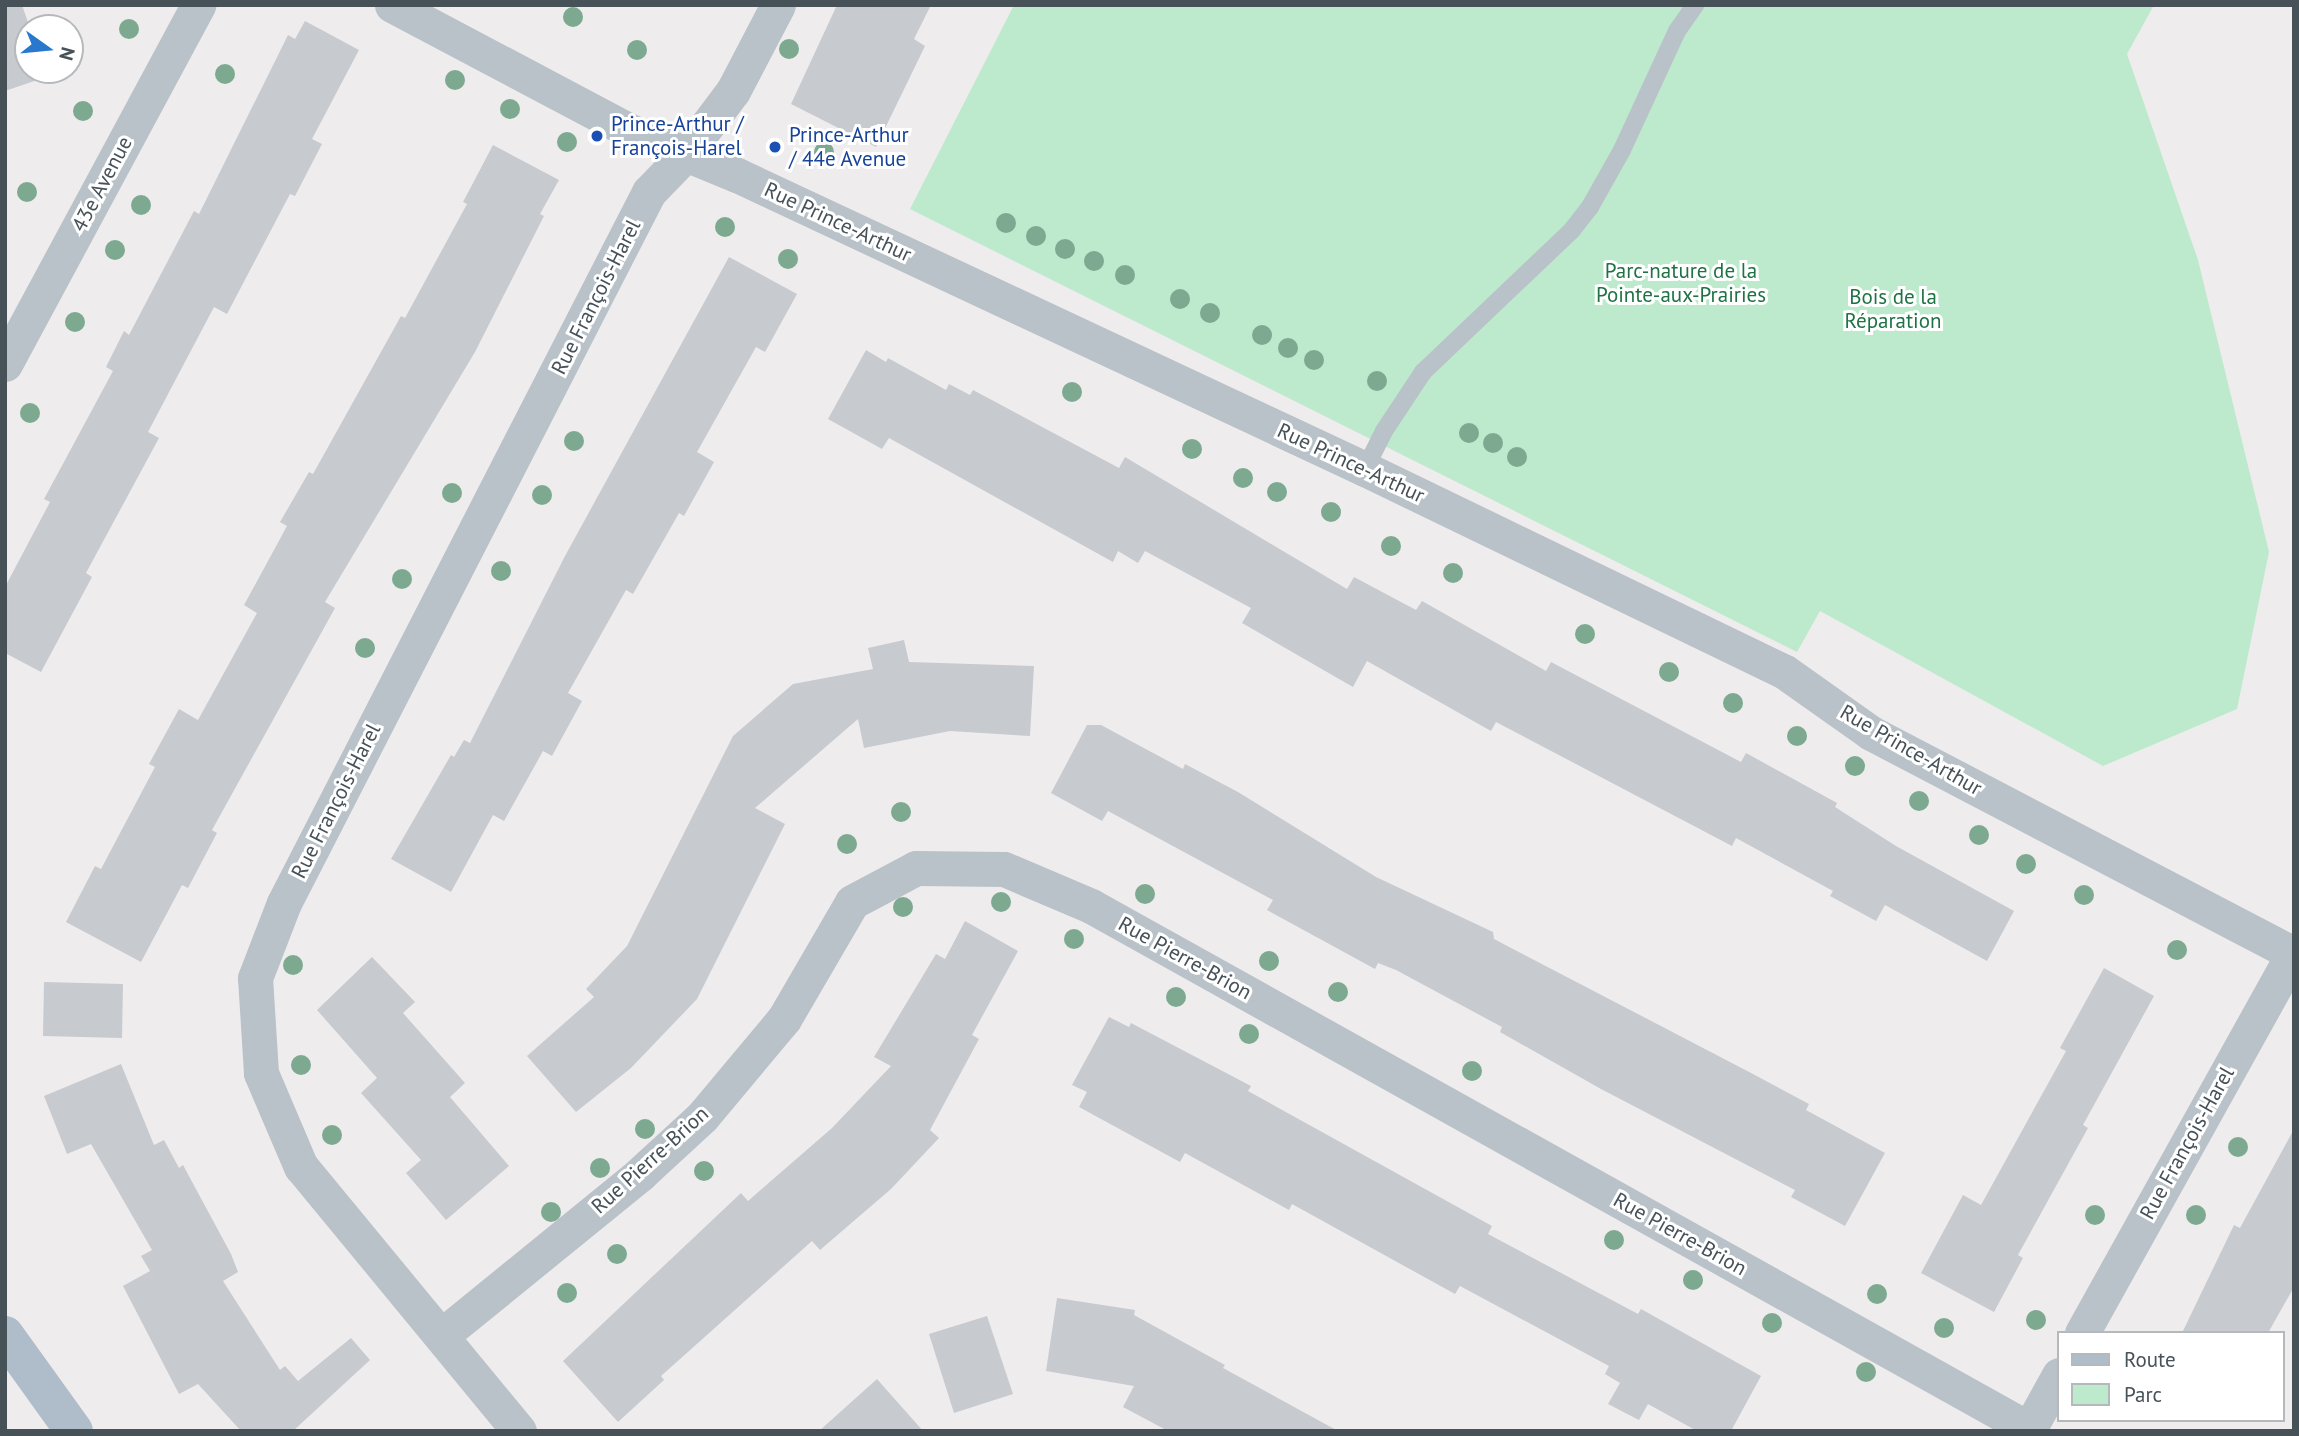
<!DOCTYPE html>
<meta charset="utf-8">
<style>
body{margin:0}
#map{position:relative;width:2299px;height:1436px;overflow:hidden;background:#efeced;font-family:"PT Sans",sans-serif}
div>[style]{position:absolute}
.green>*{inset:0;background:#bdeacc}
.building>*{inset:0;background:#c7cacf}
.service>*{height:18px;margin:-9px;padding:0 9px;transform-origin:9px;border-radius:9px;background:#b9c2c8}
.minor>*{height:35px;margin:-17.5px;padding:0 17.5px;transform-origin:17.5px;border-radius:17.5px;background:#b9c2c8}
.primary>*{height:38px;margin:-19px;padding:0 19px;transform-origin:19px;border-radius:19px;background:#aebdc9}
.trees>*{width:20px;height:20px;margin:-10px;border-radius:50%;background:#7ca990}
.dots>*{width:19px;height:19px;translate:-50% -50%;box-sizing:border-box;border:4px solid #fff;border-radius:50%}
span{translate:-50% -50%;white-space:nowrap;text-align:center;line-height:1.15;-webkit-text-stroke:6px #fff;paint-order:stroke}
.transit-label{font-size:21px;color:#164399}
.left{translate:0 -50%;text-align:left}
.street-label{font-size:21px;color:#465158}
.park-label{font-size:21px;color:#1e7244}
.frame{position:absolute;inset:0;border:7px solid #465158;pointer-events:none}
.legend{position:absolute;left:2057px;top:1331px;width:228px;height:91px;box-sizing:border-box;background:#fff;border:2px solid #b5b9bc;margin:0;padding:9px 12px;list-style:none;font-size:21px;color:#465158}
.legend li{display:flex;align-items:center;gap:14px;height:35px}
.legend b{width:35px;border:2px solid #b5b9bc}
.north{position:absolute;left:14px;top:14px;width:70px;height:70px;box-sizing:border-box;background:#fff;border:2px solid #b5b9bc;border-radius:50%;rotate:105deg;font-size:19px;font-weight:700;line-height:28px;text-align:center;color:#465158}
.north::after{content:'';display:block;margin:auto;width:24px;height:32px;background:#2879ce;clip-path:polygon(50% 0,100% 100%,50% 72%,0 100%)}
</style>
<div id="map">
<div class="green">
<i style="clip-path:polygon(1014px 5px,2154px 5px,2127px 54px,2198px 260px,2269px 552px,2237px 709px,2103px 766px,1820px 611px,1797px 652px,910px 209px)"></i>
</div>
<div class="building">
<i style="clip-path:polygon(5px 5px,22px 5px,30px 28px,28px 70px,43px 70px,46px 77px,5px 91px)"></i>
<i style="clip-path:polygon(837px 5px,931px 5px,914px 39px,925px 46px,876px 147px,791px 104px)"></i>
<i style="clip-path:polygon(305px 21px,359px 50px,312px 139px,322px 144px,295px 196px,290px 194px,227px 314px,214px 307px,148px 432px,159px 438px,86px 573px,92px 577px,41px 672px,5px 653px,5px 587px,50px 502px,44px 499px,113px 371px,106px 367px,124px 331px,129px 335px,194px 211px,199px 214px,288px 35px,295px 39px)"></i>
<i style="clip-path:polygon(493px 145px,559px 180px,540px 214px,544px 216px,475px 352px,325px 602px,335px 608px,212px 830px,217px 833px,188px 888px,182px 885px,141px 962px,66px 922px,95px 866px,101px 869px,155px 767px,149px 764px,179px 709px,198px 720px,257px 613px,244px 605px,287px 526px,280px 522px,309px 472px,313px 474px,401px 316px,405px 318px,467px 204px,463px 202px)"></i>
<i style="clip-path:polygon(729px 257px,797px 294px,765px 352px,756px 347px,697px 452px,714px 462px,684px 516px,679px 513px,633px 594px,626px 590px,568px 693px,582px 701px,552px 756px,543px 751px,504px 821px,493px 815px,451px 892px,391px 859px,451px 755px,454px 757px,464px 740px,470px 743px,565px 556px)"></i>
<i style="clip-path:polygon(866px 350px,886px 362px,888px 358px,946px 390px,949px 384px,970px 395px,973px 390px,1119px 468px,1125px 457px,1347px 589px,1354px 577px,1416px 610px,1422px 601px,1546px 671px,1551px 662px,1741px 762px,1746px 753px,1837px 803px,1835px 807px,1896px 846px,2014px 911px,1987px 961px,1885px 905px,1876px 921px,1830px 896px,1833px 891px,1736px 838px,1732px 846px,1496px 722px,1491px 731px,1367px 661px,1353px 687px,1242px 623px,1251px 608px,1145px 551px,1138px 563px,1118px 551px,1113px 562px,889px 438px,882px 449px,828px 419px)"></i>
<i style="clip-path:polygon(904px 640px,909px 662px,1034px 666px,1030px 736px,950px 731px,864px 748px,858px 719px,755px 808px,785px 824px,697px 999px,631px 1068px,576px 1112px,527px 1056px,594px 997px,586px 989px,627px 946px,733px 736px,793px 684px,873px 669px,868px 648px)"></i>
<i style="clip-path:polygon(1087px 725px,1101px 725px,1183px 769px,1185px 764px,1238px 792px,1376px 877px,1493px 932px,1494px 939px,1753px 1074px,1809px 1104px,1806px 1110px,1885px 1153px,1845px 1226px,1791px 1197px,1795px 1190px,1601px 1089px,1500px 1032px,1502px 1027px,1396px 970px,1378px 963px,1375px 969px,1267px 910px,1273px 900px,1108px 811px,1102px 821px,1051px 793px)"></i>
<i style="clip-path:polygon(965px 921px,1018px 951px,972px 1035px,979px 1039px,930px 1130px,939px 1138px,891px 1189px,820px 1250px,812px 1241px,661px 1376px,664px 1380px,618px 1422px,563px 1361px,741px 1193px,748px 1201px,832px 1128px,891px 1066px,874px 1057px,936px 954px,945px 959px)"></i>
<i style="clip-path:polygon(372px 957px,415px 1002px,403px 1013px,465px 1083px,450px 1097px,509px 1166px,446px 1220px,406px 1173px,421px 1160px,361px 1093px,377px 1078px,317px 1010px)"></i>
<i style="clip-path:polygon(2104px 968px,2154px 996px,2083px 1125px,2088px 1128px,2018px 1255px,2023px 1258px,1994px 1312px,1921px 1273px,1963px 1195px,1981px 1205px,2066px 1051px,2060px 1048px)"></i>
<i style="clip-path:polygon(44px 982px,123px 984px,122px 1038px,43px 1036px)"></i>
<i style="clip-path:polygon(1109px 1017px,1129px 1027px,1131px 1023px,1251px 1086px,1248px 1091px,1492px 1226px,1488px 1234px,1638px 1314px,1641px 1309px,1761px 1376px,1731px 1431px,1697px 1431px,1648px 1404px,1639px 1420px,1608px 1404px,1620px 1383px,1605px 1374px,1609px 1366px,1460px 1286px,1455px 1294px,1292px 1204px,1289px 1210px,1185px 1153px,1180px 1162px,1079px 1107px,1087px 1092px,1072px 1085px)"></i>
<i style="clip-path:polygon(121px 1064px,154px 1145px,164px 1140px,179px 1168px,183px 1165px,231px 1254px,238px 1272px,223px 1281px,280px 1370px,285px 1366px,298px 1381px,351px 1338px,370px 1360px,293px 1431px,241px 1431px,198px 1384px,179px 1394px,123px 1286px,150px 1271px,141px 1256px,152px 1250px,91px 1144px,67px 1154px,44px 1096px)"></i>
<i style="clip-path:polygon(2294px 1129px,2294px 1287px,2268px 1333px,2182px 1333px,2234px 1225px,2240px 1228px)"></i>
<i style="clip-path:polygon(1057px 1298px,1135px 1310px,1134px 1315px,1225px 1365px,1223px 1368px,1338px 1431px,1168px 1431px,1123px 1407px,1134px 1386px,1046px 1371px)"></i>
<i style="clip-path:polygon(987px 1316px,1013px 1394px,954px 1413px,929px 1334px)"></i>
<i style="clip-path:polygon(877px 1379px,923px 1431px,819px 1431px)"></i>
</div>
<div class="service">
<i style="left:1365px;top:469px;width:42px;rotate:-63.4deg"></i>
<i style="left:1384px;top:431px;width:71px;rotate:-56.5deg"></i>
<i style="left:1423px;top:372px;width:206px;rotate:-43.6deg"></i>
<i style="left:1572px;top:230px;width:29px;rotate:-52deg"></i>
<i style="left:1590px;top:207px;width:65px;rotate:-60.7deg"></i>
<i style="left:1622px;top:150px;width:131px;rotate:-65.2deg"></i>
<i style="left:1677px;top:31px;width:32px;rotate:-55deg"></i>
</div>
<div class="minor">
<i style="left:392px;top:5px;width:269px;rotate:27.9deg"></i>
<i style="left:630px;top:131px;width:116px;rotate:22.4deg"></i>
<i style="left:737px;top:175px;width:693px;rotate:25.09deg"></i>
<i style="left:1365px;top:469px;width:466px;rotate:25.8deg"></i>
<i style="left:1785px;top:672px;width:105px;rotate:35.3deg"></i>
<i style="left:1871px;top:733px;width:477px;rotate:27.6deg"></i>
<i style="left:5px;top:364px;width:408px;rotate:-61.7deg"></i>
<i style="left:2082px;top:1333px;width:434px;rotate:-60.9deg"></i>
<i style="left:441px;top:1336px;width:257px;rotate:-39.1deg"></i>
<i style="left:640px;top:1174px;width:84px;rotate:-42.6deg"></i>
<i style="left:702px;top:1117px;width:128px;rotate:-50.1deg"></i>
<i style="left:784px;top:1019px;width:135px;rotate:-59.8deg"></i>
<i style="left:852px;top:902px;width:72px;rotate:-28deg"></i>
<i style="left:916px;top:868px;width:88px;rotate:0.7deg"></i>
<i style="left:1004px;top:869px;width:95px;rotate:23deg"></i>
<i style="left:1091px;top:906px;width:1074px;rotate:29.14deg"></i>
<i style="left:519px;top:1431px;width:342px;rotate:-129.5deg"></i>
<i style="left:301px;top:1167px;width:102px;rotate:-113.1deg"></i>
<i style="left:261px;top:1073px;width:95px;rotate:-93.6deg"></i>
<i style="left:255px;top:978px;width:80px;rotate:-68.9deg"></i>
<i style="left:284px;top:903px;width:799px;rotate:-62.83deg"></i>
<i style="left:649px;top:192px;width:50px;rotate:-45.8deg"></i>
<i style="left:684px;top:156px;width:81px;rotate:-53deg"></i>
<i style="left:733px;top:91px;width:97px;rotate:-62.4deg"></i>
<i style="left:2028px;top:1431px;width:64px;rotate:-61deg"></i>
</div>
<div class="primary">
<i style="left:5px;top:1335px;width:118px;rotate:54.3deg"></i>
</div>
<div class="trees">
<i style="left:573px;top:17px"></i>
<i style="left:129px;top:29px"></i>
<i style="left:789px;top:49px"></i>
<i style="left:637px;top:50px"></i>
<i style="left:225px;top:74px"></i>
<i style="left:455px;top:80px"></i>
<i style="left:510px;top:109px"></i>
<i style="left:83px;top:111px"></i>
<i style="left:567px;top:142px"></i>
<i style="left:824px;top:152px"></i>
<i style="left:27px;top:192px"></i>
<i style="left:141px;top:205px"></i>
<i style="left:1006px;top:223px"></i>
<i style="left:725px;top:227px"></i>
<i style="left:1036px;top:236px"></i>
<i style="left:1065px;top:249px"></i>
<i style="left:115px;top:250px"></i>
<i style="left:788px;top:259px"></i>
<i style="left:1094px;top:261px"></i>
<i style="left:1125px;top:275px"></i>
<i style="left:1180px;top:299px"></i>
<i style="left:1210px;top:313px"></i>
<i style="left:75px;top:322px"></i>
<i style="left:1262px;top:335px"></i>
<i style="left:1288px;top:348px"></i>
<i style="left:1314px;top:360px"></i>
<i style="left:1377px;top:381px"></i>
<i style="left:1072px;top:392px"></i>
<i style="left:30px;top:413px"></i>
<i style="left:1469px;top:433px"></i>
<i style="left:574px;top:441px"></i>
<i style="left:1493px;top:443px"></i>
<i style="left:1192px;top:449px"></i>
<i style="left:1517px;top:457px"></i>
<i style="left:1243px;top:478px"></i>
<i style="left:1277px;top:492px"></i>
<i style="left:452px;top:493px"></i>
<i style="left:542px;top:495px"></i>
<i style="left:1331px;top:512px"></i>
<i style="left:1391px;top:546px"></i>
<i style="left:501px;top:571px"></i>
<i style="left:1453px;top:573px"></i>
<i style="left:402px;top:579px"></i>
<i style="left:1585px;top:634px"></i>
<i style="left:365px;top:648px"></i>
<i style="left:1669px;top:672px"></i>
<i style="left:1733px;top:703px"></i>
<i style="left:1797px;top:736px"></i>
<i style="left:1855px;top:766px"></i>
<i style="left:1919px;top:801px"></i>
<i style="left:901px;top:812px"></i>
<i style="left:1979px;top:835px"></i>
<i style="left:847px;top:844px"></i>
<i style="left:2026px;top:864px"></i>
<i style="left:1145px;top:894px"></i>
<i style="left:2084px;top:895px"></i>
<i style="left:1001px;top:902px"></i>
<i style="left:903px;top:907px"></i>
<i style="left:1074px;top:939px"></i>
<i style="left:2177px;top:950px"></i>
<i style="left:1269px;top:961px"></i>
<i style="left:293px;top:965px"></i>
<i style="left:1338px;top:992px"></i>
<i style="left:1176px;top:997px"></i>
<i style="left:1249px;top:1034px"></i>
<i style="left:301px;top:1065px"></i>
<i style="left:1472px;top:1071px"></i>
<i style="left:645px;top:1129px"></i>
<i style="left:332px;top:1135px"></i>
<i style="left:2238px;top:1147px"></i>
<i style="left:600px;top:1168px"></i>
<i style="left:704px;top:1171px"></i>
<i style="left:551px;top:1212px"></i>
<i style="left:2095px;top:1215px"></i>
<i style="left:2196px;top:1215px"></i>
<i style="left:1614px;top:1240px"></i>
<i style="left:617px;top:1254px"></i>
<i style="left:1693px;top:1280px"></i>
<i style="left:567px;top:1293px"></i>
<i style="left:1877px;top:1294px"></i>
<i style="left:2036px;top:1320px"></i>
<i style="left:1772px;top:1323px"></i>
<i style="left:1944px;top:1328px"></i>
<i style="left:1866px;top:1372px"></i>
</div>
<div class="dots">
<i style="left:597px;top:136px;background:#1a4fb4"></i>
<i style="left:775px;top:147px;background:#1a4fb4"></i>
</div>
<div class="transit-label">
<span class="left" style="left:611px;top:136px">Prince-Arthur /<br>François-Harel</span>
<span class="left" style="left:789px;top:147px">Prince-Arthur<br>/ 44e Avenue</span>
</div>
<div class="street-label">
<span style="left:102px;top:184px;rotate:-62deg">43e Avenue</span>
<span style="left:838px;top:222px;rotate:25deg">Rue Prince-Arthur</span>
<span style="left:596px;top:297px;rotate:-63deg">Rue François-Harel</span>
<span style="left:1351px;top:463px;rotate:25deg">Rue Prince-Arthur</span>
<span style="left:1911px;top:750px;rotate:30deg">Rue Prince-Arthur</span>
<span style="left:336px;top:801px;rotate:-63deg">Rue François-Harel</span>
<span style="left:1185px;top:958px;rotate:29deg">Rue Pierre-Brion</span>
<span style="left:2187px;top:1143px;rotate:-61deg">Rue François-Harel</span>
<span style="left:650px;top:1160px;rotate:-42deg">Rue Pierre-Brion</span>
<span style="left:1680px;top:1234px;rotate:29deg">Rue Pierre-Brion</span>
</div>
<div class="park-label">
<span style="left:1681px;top:283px">Parc-nature de la<br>Pointe-aux-Prairies</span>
<span style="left:1893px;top:309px">Bois de la<br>Réparation</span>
</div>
<div class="frame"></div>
<ul class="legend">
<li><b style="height:9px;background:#aebdc9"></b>Route</li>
<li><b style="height:19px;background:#bdeacc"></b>Parc</li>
</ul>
<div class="north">N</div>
</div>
